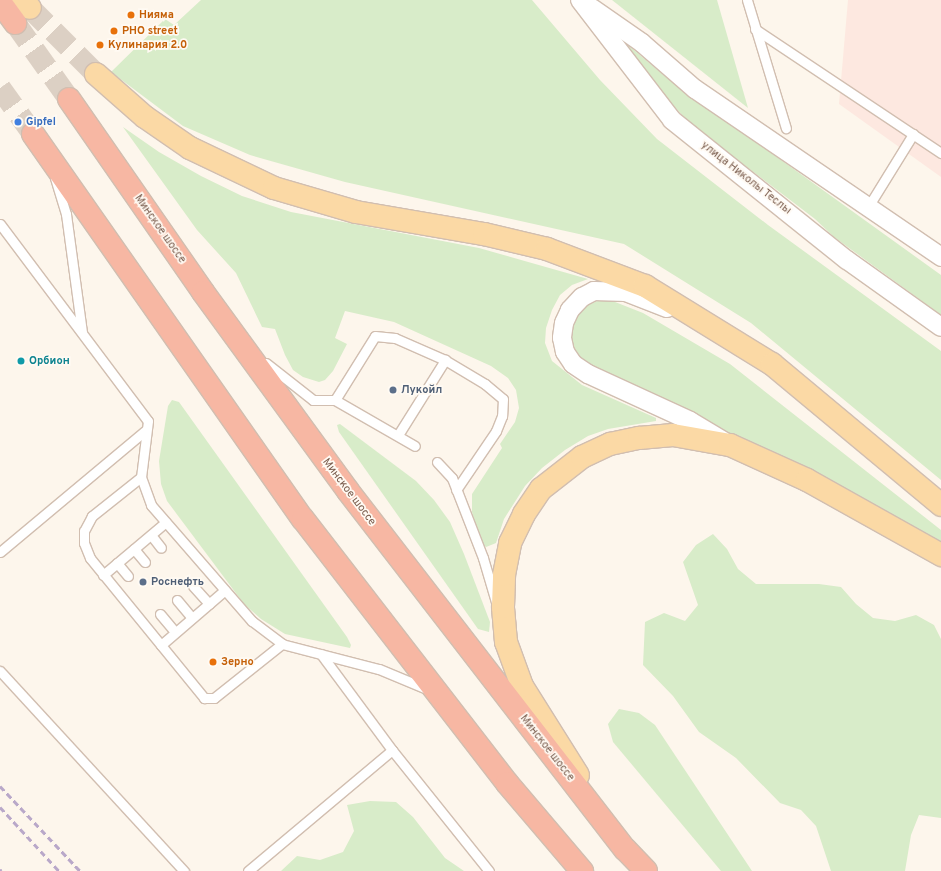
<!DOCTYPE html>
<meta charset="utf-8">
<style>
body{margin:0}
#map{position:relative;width:941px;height:871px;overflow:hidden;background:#fdf6ec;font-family:Overpass,sans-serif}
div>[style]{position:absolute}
.commercial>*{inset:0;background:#fde8e0}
.green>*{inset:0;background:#d8ecc9}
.primary-tunnel>*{height:22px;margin-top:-11px;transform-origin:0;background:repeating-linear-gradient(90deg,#dcd0c4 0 22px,transparent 0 33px)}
.highway-tunnel>*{height:22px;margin-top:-11px;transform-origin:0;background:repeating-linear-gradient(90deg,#dcd0c4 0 22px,transparent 0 33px)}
.roads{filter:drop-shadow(1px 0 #d1beb0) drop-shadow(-1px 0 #d1beb0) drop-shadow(0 1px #d1beb0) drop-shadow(0 -1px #d1beb0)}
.lane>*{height:9px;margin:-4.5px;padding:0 4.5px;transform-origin:4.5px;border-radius:4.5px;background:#fff}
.street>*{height:18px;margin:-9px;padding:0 9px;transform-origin:9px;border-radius:9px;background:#fff}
.primary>*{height:22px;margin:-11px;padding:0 11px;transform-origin:11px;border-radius:11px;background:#fbd9a5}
.highway>*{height:22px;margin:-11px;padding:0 11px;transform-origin:11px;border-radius:11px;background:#f7b7a3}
.rail>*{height:3px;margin-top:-1.5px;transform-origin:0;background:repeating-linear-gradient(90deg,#b9a8c9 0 6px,transparent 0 10px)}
.dots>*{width:11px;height:11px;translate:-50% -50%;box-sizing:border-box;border:2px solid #fffaf3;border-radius:50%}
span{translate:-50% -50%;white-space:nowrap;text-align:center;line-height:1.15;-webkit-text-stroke:3.5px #fffaf3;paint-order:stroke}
.food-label{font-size:11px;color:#c56008;font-weight:700}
.left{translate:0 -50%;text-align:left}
.shop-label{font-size:11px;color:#366cbe;font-weight:700}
.street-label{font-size:11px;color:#7a5c4d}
.culture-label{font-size:11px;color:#0d838f;font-weight:700}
.service-label{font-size:11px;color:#4e5e75;font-weight:700}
</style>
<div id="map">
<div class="commercial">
<i style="clip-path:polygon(848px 0,941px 0,941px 177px,839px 104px)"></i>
</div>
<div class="green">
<i style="clip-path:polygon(201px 0,532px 0,600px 80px,657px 139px,768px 225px,941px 351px,941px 480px,751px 323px,624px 244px,345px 182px,250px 155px,183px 126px,111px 72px,165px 19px,174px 25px)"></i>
<i style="clip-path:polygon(612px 0,717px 0,748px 108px)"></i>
<i style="clip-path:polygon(628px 45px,667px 78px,941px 275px,941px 315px,834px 237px,815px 219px,693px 126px,656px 88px,625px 47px)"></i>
<i style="clip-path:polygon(123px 127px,159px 152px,201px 176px,242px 196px,291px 212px,479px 248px,588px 279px,572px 285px,560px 295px,552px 310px,546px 328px,545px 343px,552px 361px,582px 385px,656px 418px,656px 421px,608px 429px,588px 436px,565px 450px,542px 468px,525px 486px,504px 519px,496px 543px,486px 547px,481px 544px,472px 512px,472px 494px,502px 448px,500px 444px,515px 422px,519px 408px,516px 390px,508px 378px,491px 366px,394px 322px,345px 311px,335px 338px,347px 344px,333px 371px,325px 380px,319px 382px,303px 377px,293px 370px,285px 355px,275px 329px,262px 327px,236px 273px,197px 230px)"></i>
<i style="clip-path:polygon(600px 300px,610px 300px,643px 313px,730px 364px,941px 530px,941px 546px,807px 471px,601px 371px,581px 359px,571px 342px,572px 323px,583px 307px)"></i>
<i style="clip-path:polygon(172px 400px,179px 402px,347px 637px,351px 645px,350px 648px,285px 634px,261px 619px,244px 604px,167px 501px,161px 484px,159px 461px,168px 406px)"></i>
<i style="clip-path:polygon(340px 424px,416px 481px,434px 500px,450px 522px,464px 554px,490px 622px,489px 632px,478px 629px,339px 432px,337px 425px)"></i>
<i style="clip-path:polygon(713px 534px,727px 549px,738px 569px,756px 584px,819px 584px,841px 587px,856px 604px,873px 618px,895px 621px,916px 615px,934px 625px,941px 639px,941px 818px,919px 815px,911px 835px,905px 871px,831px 871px,816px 826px,801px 810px,780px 803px,736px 758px,699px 732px,673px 696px,643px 665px,645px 622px,664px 613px,685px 621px,698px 605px,683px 562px,696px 545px)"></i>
<i style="clip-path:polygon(619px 709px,639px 713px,655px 725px,752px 871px,721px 871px,613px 742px,608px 724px)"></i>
<i style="clip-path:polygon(370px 801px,396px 802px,413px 817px,445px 858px,464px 871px,281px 871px,297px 856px,320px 860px,343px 852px,354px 831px,347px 805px)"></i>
</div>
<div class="primary-tunnel">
<i style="left:30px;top:8px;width:93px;rotate:45deg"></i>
</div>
<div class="highway-tunnel">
<i style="left:15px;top:23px;width:93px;rotate:54.6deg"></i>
<i style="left:0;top:88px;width:57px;rotate:54.3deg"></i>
</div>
<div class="roads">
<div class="lane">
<i style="left:747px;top:0;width:134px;rotate:73.1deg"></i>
<i style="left:755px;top:29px;width:224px;rotate:33.7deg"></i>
<i style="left:55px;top:178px;width:38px;rotate:73deg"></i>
<i style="left:66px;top:214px;width:119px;rotate:82.3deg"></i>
<i style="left:868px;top:207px;width:86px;rotate:-58.3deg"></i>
<i style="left:0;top:224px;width:246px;rotate:53.1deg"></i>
<i style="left:148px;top:421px;width:56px;rotate:97.1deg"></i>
<i style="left:141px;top:477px;width:30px;rotate:70deg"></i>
<i style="left:151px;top:505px;width:154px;rotate:49deg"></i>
<i style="left:252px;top:621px;width:38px;rotate:37deg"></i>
<i style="left:282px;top:644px;width:100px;rotate:14.5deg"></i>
<i style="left:379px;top:669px;width:52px;rotate:22.6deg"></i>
<i style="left:266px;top:363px;width:60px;rotate:38.2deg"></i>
<i style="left:313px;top:400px;width:22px"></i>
<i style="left:335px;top:400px;width:92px;rotate:29.9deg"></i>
<i style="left:335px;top:400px;width:75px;rotate:-58deg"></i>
<i style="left:375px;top:336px;width:20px;rotate:6deg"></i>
<i style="left:395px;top:338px;width:55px;rotate:23.7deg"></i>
<i style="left:445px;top:360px;width:47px;rotate:31deg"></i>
<i style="left:485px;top:384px;width:23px;rotate:40deg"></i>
<i style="left:503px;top:399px;width:17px;rotate:93deg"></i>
<i style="left:502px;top:416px;width:16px;rotate:112deg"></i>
<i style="left:496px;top:431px;width:71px;rotate:124.1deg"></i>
<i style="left:398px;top:435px;width:89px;rotate:-57.9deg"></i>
<i style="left:437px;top:462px;width:22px;rotate:47deg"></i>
<i style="left:452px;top:478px;width:86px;rotate:68.8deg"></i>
<i style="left:483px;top:558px;width:46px;rotate:73.5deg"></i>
<i style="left:141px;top:477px;width:63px;rotate:141.5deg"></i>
<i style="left:92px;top:516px;width:17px;rotate:118deg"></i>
<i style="left:84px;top:531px;width:12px;rotate:90deg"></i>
<i style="left:84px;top:543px;width:16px;rotate:68deg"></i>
<i style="left:90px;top:558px;width:181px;rotate:50.8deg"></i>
<i style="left:204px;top:698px;width:10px"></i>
<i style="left:214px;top:698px;width:87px;rotate:-38.5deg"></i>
<i style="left:151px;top:535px;width:16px;rotate:52deg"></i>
<i style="left:134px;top:549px;width:17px;rotate:50deg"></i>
<i style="left:0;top:552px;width:190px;rotate:-39.9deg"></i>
<i style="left:117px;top:563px;width:17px;rotate:50deg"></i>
<i style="left:103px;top:575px;width:82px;rotate:-40.1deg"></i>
<i style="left:193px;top:586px;width:24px;rotate:48deg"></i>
<i style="left:177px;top:600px;width:23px;rotate:50deg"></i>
<i style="left:160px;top:614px;width:23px;rotate:50deg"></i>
<i style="left:161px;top:645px;width:84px;rotate:-40.7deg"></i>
<i style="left:0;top:671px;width:272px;rotate:47.4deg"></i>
<i style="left:392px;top:750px;width:155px;rotate:51.3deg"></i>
<i style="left:248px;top:871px;width:188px;rotate:-40deg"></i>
<i style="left:392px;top:750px;width:119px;rotate:-126.5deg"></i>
</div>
<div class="street">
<i style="left:580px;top:0;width:151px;rotate:52.5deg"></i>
<i style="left:672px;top:120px;width:224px;rotate:38.7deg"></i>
<i style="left:847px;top:260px;width:115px;rotate:35.5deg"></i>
<i style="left:592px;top:8px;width:61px;rotate:35deg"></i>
<i style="left:642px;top:43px;width:70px;rotate:41deg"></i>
<i style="left:695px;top:89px;width:298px;rotate:34.3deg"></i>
<i style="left:667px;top:308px;width:44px;rotate:-158.7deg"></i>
<i style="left:626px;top:292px;width:32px;rotate:-178deg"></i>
<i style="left:594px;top:291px;width:13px;rotate:153deg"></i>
<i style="left:582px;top:297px;width:18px;rotate:133deg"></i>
<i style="left:570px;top:310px;width:14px;rotate:115deg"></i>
<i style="left:564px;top:323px;width:15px;rotate:98deg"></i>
<i style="left:562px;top:338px;width:14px;rotate:78deg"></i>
<i style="left:565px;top:352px;width:14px;rotate:56deg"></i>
<i style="left:573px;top:364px;width:18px;rotate:34deg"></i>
<i style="left:588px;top:374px;width:112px;rotate:24.7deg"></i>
<i style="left:690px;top:421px;width:39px;rotate:31deg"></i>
</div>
<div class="primary">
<i style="left:22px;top:0;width:11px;rotate:45deg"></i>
<i style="left:96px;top:74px;width:65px;rotate:41.3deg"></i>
<i style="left:145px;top:117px;width:55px;rotate:34.6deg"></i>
<i style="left:190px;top:148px;width:93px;rotate:25.5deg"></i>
<i style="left:274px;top:188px;width:85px;rotate:16.3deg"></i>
<i style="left:356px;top:212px;width:130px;rotate:9.8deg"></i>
<i style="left:484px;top:234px;width:65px;rotate:13.4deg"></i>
<i style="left:547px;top:249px;width:105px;rotate:20.7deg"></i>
<i style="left:645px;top:286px;width:149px;rotate:31.6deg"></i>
<i style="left:772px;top:364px;width:220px;rotate:39.8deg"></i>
<i style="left:578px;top:775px;width:105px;rotate:-122.2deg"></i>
<i style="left:522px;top:686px;width:47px;rotate:-110deg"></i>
<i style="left:506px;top:642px;width:35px;rotate:-95deg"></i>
<i style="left:503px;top:607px;width:32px;rotate:-88deg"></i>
<i style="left:504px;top:575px;width:33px;rotate:-79deg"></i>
<i style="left:510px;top:543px;width:32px;rotate:-64deg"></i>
<i style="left:524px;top:514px;width:30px;rotate:-56deg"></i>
<i style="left:541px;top:489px;width:52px;rotate:-38deg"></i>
<i style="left:582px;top:457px;width:31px;rotate:-25deg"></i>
<i style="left:610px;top:444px;width:30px;rotate:-12deg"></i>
<i style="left:639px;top:438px;width:34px;rotate:-5deg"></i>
<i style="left:673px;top:435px;width:58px;rotate:10deg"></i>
<i style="left:730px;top:445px;width:85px;rotate:24.4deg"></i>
<i style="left:807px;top:480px;width:154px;rotate:29.2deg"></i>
</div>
<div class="highway">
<i style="left:0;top:2px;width:26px;rotate:54deg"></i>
<i style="left:69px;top:99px;width:235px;rotate:55.2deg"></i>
<i style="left:203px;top:292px;width:246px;rotate:53.9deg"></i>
<i style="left:348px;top:491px;width:453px;rotate:52.3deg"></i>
<i style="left:625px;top:849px;width:30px;rotate:46deg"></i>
<i style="left:33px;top:134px;width:470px;rotate:55deg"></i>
<i style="left:303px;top:519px;width:334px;rotate:52.3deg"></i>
<i style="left:507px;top:783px;width:116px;rotate:49.6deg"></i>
</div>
</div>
<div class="rail">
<i style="left:0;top:786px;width:117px;rotate:46.7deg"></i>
<i style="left:0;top:807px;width:87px;rotate:47.3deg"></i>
<i style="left:0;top:869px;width:2px;rotate:63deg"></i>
</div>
<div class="dots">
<i style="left:131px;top:15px;background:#e8710a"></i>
<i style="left:114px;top:31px;background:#e8710a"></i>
<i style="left:100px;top:45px;background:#e8710a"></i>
<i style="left:18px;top:122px;background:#3f7fe0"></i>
<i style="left:21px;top:361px;background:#0f9aa8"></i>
<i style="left:393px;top:390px;background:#5c6f8a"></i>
<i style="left:143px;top:582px;background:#5c6f8a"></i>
<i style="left:213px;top:662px;background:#e8710a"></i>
</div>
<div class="food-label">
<span class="left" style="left:139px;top:15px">Нияма</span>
<span class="left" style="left:122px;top:31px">PHO street</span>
<span class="left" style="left:108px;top:45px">Кулинария 2.0</span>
<span class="left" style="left:221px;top:662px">Зерно</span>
</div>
<div class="shop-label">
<span class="left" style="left:26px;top:122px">Gipfel</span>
</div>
<div class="street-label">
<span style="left:746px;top:178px;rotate:38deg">улица Николы Теслы</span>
<span style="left:160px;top:229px;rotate:55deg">Минское шоссе</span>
<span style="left:349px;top:492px;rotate:53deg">Минское шоссе</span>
<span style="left:547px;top:748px;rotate:52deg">Минское шоссе</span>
</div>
<div class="culture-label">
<span class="left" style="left:29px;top:361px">Орбион</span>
</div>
<div class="service-label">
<span class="left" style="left:401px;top:390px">Лукойл</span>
<span class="left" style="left:151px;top:582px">Роснефть</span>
</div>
</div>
